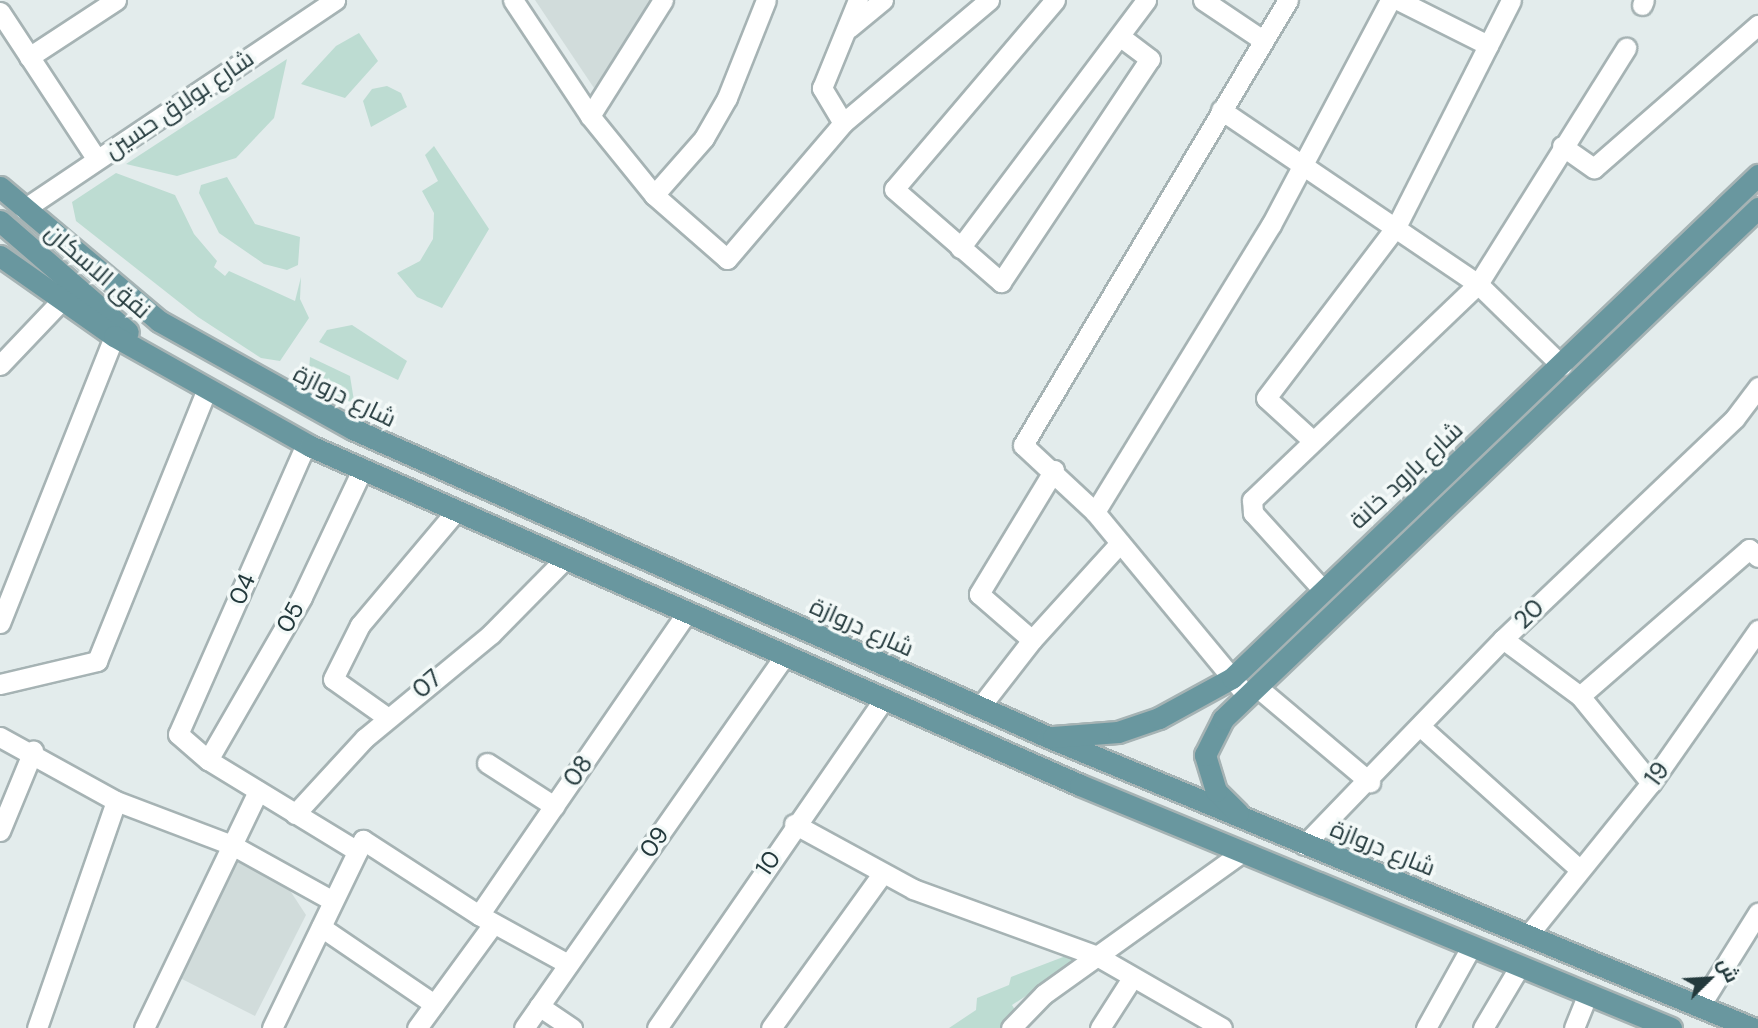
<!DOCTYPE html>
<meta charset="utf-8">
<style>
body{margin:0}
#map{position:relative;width:1758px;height:1028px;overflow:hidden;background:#e3ecec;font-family:"DM Sans",Cairo,sans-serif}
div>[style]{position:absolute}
.built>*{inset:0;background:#d1dcdb}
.green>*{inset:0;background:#bddcd2}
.roads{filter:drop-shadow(2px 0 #a6b3b4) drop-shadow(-2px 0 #a6b3b4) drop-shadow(0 2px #a6b3b4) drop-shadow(0 -2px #a6b3b4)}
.minor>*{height:19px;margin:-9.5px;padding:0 9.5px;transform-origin:9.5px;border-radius:9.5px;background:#fff}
.major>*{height:21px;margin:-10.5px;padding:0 10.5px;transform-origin:10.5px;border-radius:10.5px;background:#69979f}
span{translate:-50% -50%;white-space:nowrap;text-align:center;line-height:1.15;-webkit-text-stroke:7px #f3f9f8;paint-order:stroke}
.street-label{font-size:24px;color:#23393c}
.north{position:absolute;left:1674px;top:944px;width:70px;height:70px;-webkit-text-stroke:5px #f3f9f8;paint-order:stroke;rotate:66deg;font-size:19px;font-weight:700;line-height:28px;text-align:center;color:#23393c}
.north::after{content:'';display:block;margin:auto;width:24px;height:32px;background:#23393c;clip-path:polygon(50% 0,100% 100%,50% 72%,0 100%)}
</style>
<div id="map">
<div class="built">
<i style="clip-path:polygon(535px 0,657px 0,598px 94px)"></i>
<i style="clip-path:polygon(236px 861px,289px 889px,306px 915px,255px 1016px,178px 977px)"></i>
</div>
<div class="green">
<i style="clip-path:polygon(359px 33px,378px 61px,345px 98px,301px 84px,336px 46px)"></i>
<i style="clip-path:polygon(287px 59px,274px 118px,236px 158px,177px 176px,126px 164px)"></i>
<i style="clip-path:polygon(387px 86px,401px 93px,407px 107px,371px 127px,363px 101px,372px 89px)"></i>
<i style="clip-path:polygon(434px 146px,489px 229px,442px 308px,417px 297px,397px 273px,420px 261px,433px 239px,434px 213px,422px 191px,438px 181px,425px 155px)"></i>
<i style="clip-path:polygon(116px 173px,175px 195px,194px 234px,217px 261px,214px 267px,225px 276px,229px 271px,295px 301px,301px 277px,300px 299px,309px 318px,280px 361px,261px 358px,198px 317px,76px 221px,72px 202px)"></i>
<i style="clip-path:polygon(227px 177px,255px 224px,300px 237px,298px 265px,287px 270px,264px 264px,219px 233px,199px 193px,201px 185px)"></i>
<i style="clip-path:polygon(352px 325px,407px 361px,398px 380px,319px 342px,327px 330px)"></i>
<i style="clip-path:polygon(310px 357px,350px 376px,355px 407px,308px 383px)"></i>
<i style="clip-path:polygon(1071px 954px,1078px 962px,1012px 1005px,1020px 1018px,1017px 1028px,949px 1028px,976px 1010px,977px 998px,1009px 985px,1011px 977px)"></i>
</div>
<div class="roads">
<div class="minor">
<i style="left:513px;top:0;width:139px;rotate:56.4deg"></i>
<i style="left:590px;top:116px;width:102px;rotate:51deg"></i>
<i style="left:654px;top:195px;width:97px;rotate:41.2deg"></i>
<i style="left:727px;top:259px;width:179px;rotate:-49.5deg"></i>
<i style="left:843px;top:123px;width:191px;rotate:-40.1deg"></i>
<i style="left:1055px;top:0;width:248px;rotate:130.4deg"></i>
<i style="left:894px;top:189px;width:142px;rotate:41deg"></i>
<i style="left:1001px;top:282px;width:268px;rotate:-56.3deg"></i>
<i style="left:1150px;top:59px;width:36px;rotate:-143deg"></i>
<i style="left:1203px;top:0;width:73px;rotate:33.9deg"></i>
<i style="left:1398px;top:0;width:101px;rotate:26.6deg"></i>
<i style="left:1642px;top:5px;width:5px;rotate:-68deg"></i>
<i style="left:0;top:12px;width:175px;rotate:56.7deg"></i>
<i style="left:849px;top:28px;width:44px;rotate:-39.5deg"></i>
<i style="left:29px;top:57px;width:104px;rotate:-33.2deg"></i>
<i style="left:1221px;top:110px;width:310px;rotate:34.1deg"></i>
<i style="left:1478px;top:284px;width:117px;rotate:44.3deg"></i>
<i style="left:590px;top:116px;width:137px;rotate:-57.8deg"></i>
<i style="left:843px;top:123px;width:41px;rotate:-121deg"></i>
<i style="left:822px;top:88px;width:95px;rotate:-67.8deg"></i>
<i style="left:1562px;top:146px;width:39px;rotate:35deg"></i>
<i style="left:1594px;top:168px;width:218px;rotate:-41.1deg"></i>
<i style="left:654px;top:195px;width:76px;rotate:-48.7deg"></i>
<i style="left:704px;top:138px;width:46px;rotate:-60.1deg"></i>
<i style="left:727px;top:98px;width:105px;rotate:-68.3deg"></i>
<i style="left:24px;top:209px;width:375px;rotate:-33.9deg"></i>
<i style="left:960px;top:248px;width:310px;rotate:-53.1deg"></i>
<i style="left:0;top:365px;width:87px;rotate:-46.4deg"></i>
<i style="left:1312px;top:440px;width:62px;rotate:-137.6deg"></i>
<i style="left:1266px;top:398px;width:215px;rotate:-52.8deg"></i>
<i style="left:1396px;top:227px;width:254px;rotate:-63.1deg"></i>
<i style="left:306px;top:444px;width:317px;rotate:113.8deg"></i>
<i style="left:178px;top:734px;width:40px;rotate:41deg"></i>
<i style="left:208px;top:760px;width:175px;rotate:31.4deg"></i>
<i style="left:1054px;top:470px;width:145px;rotate:121.2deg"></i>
<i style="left:979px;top:594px;width:70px;rotate:41deg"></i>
<i style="left:1032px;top:640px;width:131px;rotate:-47.8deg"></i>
<i style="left:1095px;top:512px;width:337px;rotate:-58.5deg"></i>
<i style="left:1271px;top:225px;width:255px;rotate:-62.1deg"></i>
<i style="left:1322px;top:589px;width:103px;rotate:-132.2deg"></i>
<i style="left:1253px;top:513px;width:13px;rotate:-94deg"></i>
<i style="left:1252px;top:500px;width:313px;rotate:-43.7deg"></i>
<i style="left:1478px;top:284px;width:279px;rotate:-57.9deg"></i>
<i style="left:0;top:623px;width:309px;rotate:-68.3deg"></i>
<i style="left:1503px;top:639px;width:96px;rotate:36.5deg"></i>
<i style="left:1580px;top:696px;width:112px;rotate:50.8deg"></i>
<i style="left:0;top:684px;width:100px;rotate:-13.3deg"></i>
<i style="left:97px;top:661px;width:293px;rotate:-68deg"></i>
<i style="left:1257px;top:687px;width:148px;rotate:40.1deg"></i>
<i style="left:1247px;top:696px;width:239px;rotate:-129.6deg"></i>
<i style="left:1095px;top:512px;width:98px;rotate:-137.1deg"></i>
<i style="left:1023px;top:445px;width:518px;rotate:-59.23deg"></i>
<i style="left:1580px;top:696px;width:224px;rotate:-41deg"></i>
<i style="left:1749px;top:549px;width:12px;rotate:42deg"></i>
<i style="left:980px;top:707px;width:85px;rotate:-52.2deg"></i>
<i style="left:388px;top:718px;width:67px;rotate:-144.7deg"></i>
<i style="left:333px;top:679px;width:60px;rotate:-63.4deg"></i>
<i style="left:360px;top:625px;width:148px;rotate:-49.9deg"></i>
<i style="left:1422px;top:728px;width:210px;rotate:41.9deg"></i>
<i style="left:0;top:737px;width:132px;rotate:28.9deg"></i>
<i style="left:116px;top:801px;width:124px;rotate:20.8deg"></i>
<i style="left:232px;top:845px;width:115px;rotate:29deg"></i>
<i style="left:208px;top:760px;width:188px;rotate:-60deg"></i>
<i style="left:302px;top:597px;width:140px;rotate:-64.7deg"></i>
<i style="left:487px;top:763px;width:80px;rotate:32.7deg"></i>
<i style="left:295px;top:814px;width:103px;rotate:-47.4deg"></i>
<i style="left:365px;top:738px;width:163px;rotate:-39.5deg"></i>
<i style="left:491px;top:634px;width:104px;rotate:-45.4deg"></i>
<i style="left:794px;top:824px;width:136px;rotate:28.6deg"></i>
<i style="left:913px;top:889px;width:196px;rotate:20deg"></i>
<i style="left:1097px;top:956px;width:144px;rotate:29.9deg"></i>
<i style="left:0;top:831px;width:87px;rotate:-67.6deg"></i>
<i style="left:1304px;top:845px;width:286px;rotate:-46deg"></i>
<i style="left:1503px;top:639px;width:320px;rotate:-43.6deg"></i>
<i style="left:1735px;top:418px;width:39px;rotate:-53deg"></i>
<i style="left:321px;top:927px;width:137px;rotate:34.3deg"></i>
<i style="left:1529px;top:934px;width:194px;rotate:-51.1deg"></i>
<i style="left:1651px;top:783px;width:187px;rotate:-55deg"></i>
<i style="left:568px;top:964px;width:102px;rotate:-151.2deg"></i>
<i style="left:479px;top:915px;width:365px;rotate:-55.5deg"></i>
<i style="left:539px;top:1006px;width:40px;rotate:34deg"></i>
<i style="left:1700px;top:1006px;width:110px;rotate:-58.1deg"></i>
<i style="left:37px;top:1028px;width:240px;rotate:-70.8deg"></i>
<i style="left:144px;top:1028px;width:263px;rotate:-64.3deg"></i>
<i style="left:272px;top:1028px;width:209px;rotate:-64.2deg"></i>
<i style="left:363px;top:840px;width:138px;rotate:32.9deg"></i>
<i style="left:417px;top:1028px;width:129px;rotate:-53.8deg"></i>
<i style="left:524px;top:1028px;width:453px;rotate:-55deg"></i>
<i style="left:657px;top:1028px;width:398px;rotate:-55.4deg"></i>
<i style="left:771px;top:1028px;width:190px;rotate:-54.2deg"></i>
<i style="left:1011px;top:1028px;width:47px;rotate:-45.9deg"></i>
<i style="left:1044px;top:994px;width:244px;rotate:-35.6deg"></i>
<i style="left:1100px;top:1028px;width:59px;rotate:-57.4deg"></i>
<i style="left:1426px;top:1028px;width:90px;rotate:-60.9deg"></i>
<i style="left:1483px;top:1028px;width:69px;rotate:-59.3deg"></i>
<i style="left:1574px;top:1028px;width:35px;rotate:-68deg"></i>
</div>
<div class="major">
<i style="left:0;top:187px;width:208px;rotate:40.1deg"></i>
<i style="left:159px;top:321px;width:222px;rotate:29.1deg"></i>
<i style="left:353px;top:429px;width:760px;rotate:23.9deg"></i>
<i style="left:1048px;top:737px;width:762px;rotate:22.46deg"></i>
<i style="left:0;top:221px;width:169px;rotate:40.9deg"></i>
<i style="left:0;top:256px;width:139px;rotate:35.1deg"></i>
<i style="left:114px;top:336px;width:225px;rotate:29.3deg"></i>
<i style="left:310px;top:446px;width:841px;rotate:23.76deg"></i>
<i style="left:1080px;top:785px;width:639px;rotate:22.35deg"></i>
<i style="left:1053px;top:737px;width:65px;rotate:-4.4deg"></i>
<i style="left:1118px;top:732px;width:43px;rotate:-18.9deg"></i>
<i style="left:1159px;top:718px;width:83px;rotate:-28.7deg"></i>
<i style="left:1232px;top:678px;width:728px;rotate:-43.72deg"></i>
<i style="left:1238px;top:813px;width:31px;rotate:-135deg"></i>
<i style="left:1216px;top:791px;width:38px;rotate:-107deg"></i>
<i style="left:1205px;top:755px;width:40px;rotate:-63.4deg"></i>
<i style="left:1223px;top:719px;width:740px;rotate:-43.69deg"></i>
</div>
</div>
<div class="street-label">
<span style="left:179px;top:104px;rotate:-34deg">شارع بولاق حسين</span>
<span style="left:98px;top:271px;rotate:41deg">نفق الاسكان</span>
<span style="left:345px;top:396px;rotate:26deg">شارع دروازة</span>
<span style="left:1406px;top:475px;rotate:-43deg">شارع بارود خانة</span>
<span style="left:242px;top:589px;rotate:-66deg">04</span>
<span style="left:1529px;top:614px;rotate:-44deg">20</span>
<span style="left:290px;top:617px;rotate:-61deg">05</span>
<span style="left:862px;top:627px;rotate:24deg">شارع دروازة</span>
<span style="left:427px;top:684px;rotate:-40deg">07</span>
<span style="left:578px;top:771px;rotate:-55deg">08</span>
<span style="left:1657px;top:774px;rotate:-53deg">19</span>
<span style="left:654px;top:842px;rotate:-55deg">09</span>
<span style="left:1383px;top:848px;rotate:22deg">شارع دروازة</span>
<span style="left:768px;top:863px;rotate:-56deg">10</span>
</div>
<div class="north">ش</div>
</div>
